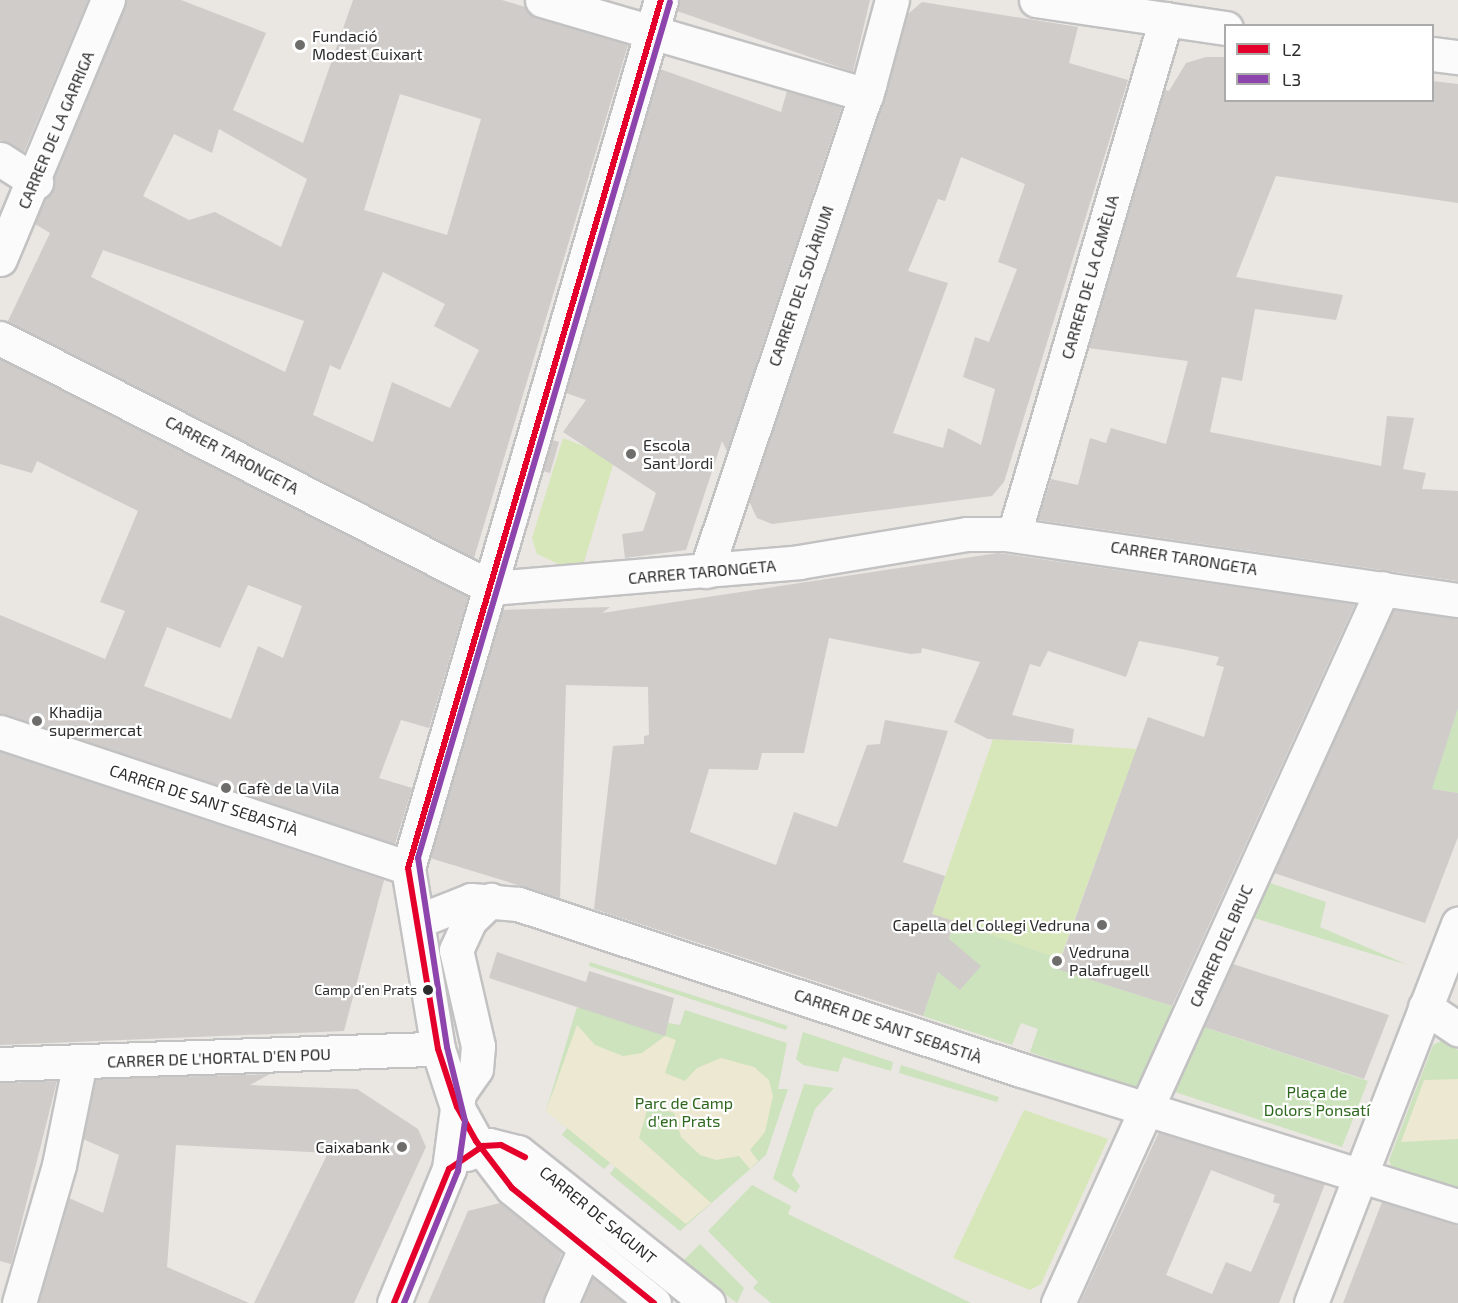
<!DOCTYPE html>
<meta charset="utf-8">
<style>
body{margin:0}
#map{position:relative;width:1458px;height:1303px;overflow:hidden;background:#eae6e2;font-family:"Exo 2",sans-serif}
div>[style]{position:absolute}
.green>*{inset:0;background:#cde3bd}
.sand>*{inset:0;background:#ede8d2}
.pitch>*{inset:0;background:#d7e7ba}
.building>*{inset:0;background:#cfccc9}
.roads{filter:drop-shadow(2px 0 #c3c2c3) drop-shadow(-2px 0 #c3c2c3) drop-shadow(0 2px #c3c2c3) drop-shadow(0 -2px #c3c2c3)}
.minor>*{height:33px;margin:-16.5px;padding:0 16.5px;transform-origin:16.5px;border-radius:16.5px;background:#fcfbfb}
.bus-1>*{height:6px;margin:-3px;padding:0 3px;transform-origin:3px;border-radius:3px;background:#e4002b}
.bus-2>*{height:6px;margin:-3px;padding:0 3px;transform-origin:3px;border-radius:3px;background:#8e44ad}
.dots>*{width:16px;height:16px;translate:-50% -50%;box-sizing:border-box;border:3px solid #fff;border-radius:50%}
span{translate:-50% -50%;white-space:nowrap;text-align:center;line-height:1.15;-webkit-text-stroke:4.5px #fff;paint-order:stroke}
.bus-label{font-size:14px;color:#2c2c2c}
.right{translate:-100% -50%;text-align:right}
.poi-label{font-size:16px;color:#2c2c2c}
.left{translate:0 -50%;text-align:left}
.street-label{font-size:16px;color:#2c2c2c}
.park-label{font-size:16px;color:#2d671d}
.legend{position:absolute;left:1224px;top:24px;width:210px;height:78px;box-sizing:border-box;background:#fff;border:2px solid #ababab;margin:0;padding:8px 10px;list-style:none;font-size:18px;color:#2c2c2c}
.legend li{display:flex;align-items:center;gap:12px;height:30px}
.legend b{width:30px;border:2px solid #ababab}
</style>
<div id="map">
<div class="green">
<i style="clip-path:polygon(1458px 708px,1458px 793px,1413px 786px,1445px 747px)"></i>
<i style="clip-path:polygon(1267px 882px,1326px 902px,1320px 927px,1408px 965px,1251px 917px)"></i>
<i style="clip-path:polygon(955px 921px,1060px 959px,1058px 969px,1178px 1008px,1140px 1090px,1030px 1052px,1038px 1029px,1021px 1023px,1012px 1045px,923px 1016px)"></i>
<i style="clip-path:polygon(590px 962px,788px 1026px,786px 1030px,589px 966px)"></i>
<i style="clip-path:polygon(577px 1007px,680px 1025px,685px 1010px,787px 1043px,778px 1089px,788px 1089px,766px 1155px,680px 1231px,610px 1174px,615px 1167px,610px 1163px,604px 1169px,562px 1135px,567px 1128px,546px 1111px)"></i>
<i style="clip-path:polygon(1204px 1027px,1368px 1081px,1342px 1147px,1175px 1092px)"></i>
<i style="clip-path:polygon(803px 1032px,893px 1062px,891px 1071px,843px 1057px,838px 1072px,803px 1065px,796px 1059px)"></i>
<i style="clip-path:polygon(1443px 1040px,1458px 1050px,1458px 1192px,1392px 1169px,1389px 1160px,1433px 1045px)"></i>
<i style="clip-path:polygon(901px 1065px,999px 1097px,997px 1102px,899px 1073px)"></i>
<i style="clip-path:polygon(804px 1084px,834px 1088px,815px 1109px,792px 1175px,800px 1186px,796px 1193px,773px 1179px)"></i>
<i style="clip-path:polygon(752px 1185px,791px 1206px,788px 1214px,971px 1303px,771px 1303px,753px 1288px,758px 1282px,708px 1231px)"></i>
<i style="clip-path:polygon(700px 1244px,744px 1288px,737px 1303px,682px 1262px)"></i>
</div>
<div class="sand">
<i style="clip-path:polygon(577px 1025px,595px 1045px,623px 1056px,642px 1053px,665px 1036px,676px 1040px,665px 1073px,685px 1081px,697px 1068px,721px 1058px,754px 1067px,769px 1080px,773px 1096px,765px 1132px,750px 1150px,758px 1161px,750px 1169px,739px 1156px,716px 1160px,700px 1155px,681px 1137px,674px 1113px,649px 1104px,639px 1138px,711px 1203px,686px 1224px,546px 1111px)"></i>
<i style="clip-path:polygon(1458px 1079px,1458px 1139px,1401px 1142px,1424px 1080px)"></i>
</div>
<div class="pitch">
<i style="clip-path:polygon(563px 438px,609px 456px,613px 465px,584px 562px,565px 567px,537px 554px,532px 538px)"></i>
<i style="clip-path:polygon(993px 739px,1137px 749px,1060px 959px,932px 914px)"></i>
<i style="clip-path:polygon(1024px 1110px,1108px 1139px,1041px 1284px,1030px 1290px,953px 1258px)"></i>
</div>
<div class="building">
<i style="clip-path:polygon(0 0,88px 0,24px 152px,0 140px)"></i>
<i style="clip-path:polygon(evenodd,126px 0,181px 0,266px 33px,233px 110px,303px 143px,353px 0,502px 0,525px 7px,537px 18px,628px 45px,474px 558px,8px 321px,50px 233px,35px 224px,126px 0,400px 94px,481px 119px,447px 235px,364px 210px,400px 94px,126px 0,219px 129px,307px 179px,281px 247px,215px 212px,189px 220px,143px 196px,174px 134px,212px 153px,219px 129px,126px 0,103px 250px,304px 321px,285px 372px,91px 277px,103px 250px,126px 0,383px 272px,445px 304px,434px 326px,479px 350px,450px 408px,392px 382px,373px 442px,313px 415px,330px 365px,340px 370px,383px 272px)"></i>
<i style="clip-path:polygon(679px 0,870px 0,853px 72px,677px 11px)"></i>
<i style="clip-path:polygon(evenodd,922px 2px,1078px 27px,1069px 63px,1128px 80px,1004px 482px,992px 496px,772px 524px,757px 518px,749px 501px,908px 14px,922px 2px,961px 157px,1025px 184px,998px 262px,1017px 269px,989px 342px,975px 337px,963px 377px,995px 389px,981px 445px,948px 428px,943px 448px,893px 433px,948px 283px,908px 271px,938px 199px,945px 201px,961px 157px)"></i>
<i style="clip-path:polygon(1206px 57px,1226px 57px,1226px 100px,1432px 100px,1432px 81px,1458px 84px,1458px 203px,1276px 176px,1236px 277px,1343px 295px,1336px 320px,1255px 309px,1242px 381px,1222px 377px,1210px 432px,1381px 466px,1387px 416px,1414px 418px,1403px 469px,1426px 473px,1422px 489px,1458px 491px,1458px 581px,1038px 520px,1051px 479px,1078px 485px,1090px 438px,1106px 443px,1111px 428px,1166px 444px,1188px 361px,1088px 348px,1165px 90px,1169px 91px,1186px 63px)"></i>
<i style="clip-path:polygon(660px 69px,781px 112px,787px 91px,842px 107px,727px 451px,722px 441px,686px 550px,625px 558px,622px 534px,643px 531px,656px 493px,563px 432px,586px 400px,566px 393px)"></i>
<i style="clip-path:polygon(evenodd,0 359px,468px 597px,429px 728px,401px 720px,379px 778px,412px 788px,395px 844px,0 714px,0 615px,105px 659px,125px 611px,100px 602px,138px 511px,37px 461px,32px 473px,0 464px,0 359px,248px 585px,302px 606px,283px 658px,258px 646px,231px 719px,144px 686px,167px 627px,220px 648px,248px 585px)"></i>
<i style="clip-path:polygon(552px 440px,559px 442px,550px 473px,543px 471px)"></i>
<i style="clip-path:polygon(998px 553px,1355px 604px,1172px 1006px,1057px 969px,1148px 717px,1204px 737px,1224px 667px,1216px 665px,1219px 657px,1182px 649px,1139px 641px,1126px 677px,1048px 651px,1040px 667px,1030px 664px,1012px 715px,1074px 729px,1072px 743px,988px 739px,954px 722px,980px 662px,922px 648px,921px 653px,911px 654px,829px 638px,804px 753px,762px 753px,758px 770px,709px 769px,690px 832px,776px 865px,794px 812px,837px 827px,867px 745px,880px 744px,885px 720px,948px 731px,903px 862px,945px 876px,932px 914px,954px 921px,949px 939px,981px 966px,960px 990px,938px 972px,923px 1016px,594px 909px,613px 746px,644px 744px,644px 736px,649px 735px,648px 687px,566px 685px,560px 898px,430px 858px,503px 610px,610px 607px,602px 613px)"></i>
<i style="clip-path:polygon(1394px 610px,1458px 618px,1458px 708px,1432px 789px,1458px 793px,1458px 837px,1425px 923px,1274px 873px)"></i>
<i style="clip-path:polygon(0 752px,384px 880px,344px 1031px,0 1045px)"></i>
<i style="clip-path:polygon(497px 952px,586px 982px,589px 971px,674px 998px,665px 1036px,489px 978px)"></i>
<i style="clip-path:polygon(1233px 964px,1389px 1015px,1364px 1079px,1204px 1027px)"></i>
<i style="clip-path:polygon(270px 1074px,250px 1085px,357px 1089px,418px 1129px,426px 1147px,354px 1303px,254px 1303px,328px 1153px,176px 1145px,167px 1267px,249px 1303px,39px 1303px,69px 1198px,103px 1213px,119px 1155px,83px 1139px,96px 1079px)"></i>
<i style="clip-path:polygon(57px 1081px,11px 1264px,0 1261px,0 1083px)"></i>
<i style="clip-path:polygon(evenodd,1159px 1132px,1325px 1184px,1279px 1303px,1080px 1303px,1159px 1132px,1211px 1170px,1275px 1195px,1273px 1202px,1280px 1204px,1251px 1272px,1226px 1262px,1212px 1294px,1166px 1275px,1211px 1170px)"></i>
<i style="clip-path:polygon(1382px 1202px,1458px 1226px,1458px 1303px,1343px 1303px)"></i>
<i style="clip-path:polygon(500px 1203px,562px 1253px,543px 1303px,428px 1303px,468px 1211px)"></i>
<i style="clip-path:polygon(593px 1278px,624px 1303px,581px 1303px)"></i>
</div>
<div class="roads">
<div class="minor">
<i style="left:542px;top:0;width:338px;rotate:16.3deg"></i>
<i style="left:1036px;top:0;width:192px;rotate:8.4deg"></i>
<i style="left:1432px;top:54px;width:26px;rotate:7deg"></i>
<i style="left:0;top:159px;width:43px;rotate:32.6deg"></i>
<i style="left:0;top:259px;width:281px;rotate:-67.4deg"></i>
<i style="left:0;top:338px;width:552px;rotate:26.94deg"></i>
<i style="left:492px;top:588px;width:308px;rotate:-4.8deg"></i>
<i style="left:799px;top:562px;width:170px;rotate:-9.5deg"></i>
<i style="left:967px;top:534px;width:38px"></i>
<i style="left:1005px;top:534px;width:458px;rotate:8.3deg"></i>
<i style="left:1014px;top:534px;width:537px;rotate:-73.56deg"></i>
<i style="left:706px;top:571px;width:513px;rotate:-71.46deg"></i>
<i style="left:869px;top:85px;width:88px;rotate:-74.9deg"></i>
<i style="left:0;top:732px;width:430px;rotate:18.4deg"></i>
<i style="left:418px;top:921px;width:57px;rotate:-21.6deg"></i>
<i style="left:471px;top:900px;width:47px;rotate:4.9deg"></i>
<i style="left:518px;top:904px;width:530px;rotate:18.26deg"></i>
<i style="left:1021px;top:1070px;width:458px;rotate:17.3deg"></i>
<i style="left:1425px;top:1007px;width:40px;rotate:34deg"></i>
<i style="left:0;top:1064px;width:438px;rotate:-2deg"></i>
<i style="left:466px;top:1154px;width:25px;rotate:-21deg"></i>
<i style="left:489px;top:1145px;width:30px;rotate:14deg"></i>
<i style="left:518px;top:1152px;width:243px;rotate:38.5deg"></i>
<i style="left:19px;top:1303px;width:144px;rotate:-73.8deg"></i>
<i style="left:59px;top:1165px;width:105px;rotate:-78.5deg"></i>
<i style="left:394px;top:1303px;width:145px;rotate:-67.7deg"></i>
<i style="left:449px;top:1169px;width:77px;rotate:-82.5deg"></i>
<i style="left:459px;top:1093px;width:29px;rotate:-55deg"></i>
<i style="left:476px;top:1069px;width:23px;rotate:-85deg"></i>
<i style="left:478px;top:1046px;width:98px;rotate:-102.9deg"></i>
<i style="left:456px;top:950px;width:33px;rotate:-65deg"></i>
<i style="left:470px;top:920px;width:29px;rotate:-44deg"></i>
<i style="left:561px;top:1303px;width:60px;rotate:-66.4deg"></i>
<i style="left:654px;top:1303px;width:183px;rotate:-141deg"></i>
<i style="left:512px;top:1188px;width:59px;rotate:-127.5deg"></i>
<i style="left:476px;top:1141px;width:39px;rotate:-119deg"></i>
<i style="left:457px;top:1107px;width:61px;rotate:-108.1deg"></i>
<i style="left:438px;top:1049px;width:183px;rotate:-99.4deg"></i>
<i style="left:408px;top:868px;width:904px;rotate:-73.75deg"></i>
<i style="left:1058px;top:1303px;width:785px;rotate:-65.56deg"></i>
<i style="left:1311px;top:1303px;width:407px;rotate:-68.8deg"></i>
</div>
</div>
<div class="bus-1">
<i style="left:394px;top:1303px;width:145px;rotate:-67.7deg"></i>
<i style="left:449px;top:1169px;width:41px;rotate:-34.1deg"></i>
<i style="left:483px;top:1146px;width:18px;rotate:-3deg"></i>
<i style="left:501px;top:1145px;width:27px;rotate:27deg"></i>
<i style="left:654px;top:1303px;width:183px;rotate:-141deg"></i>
<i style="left:512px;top:1188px;width:59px;rotate:-127.5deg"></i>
<i style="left:476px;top:1141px;width:39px;rotate:-119deg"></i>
<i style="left:457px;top:1107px;width:61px;rotate:-108.1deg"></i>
<i style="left:438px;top:1049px;width:183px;rotate:-99.4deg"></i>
<i style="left:408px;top:868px;width:904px;rotate:-73.75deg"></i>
</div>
<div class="bus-2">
<i style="left:404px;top:1303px;width:143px;rotate:-67.8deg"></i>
<i style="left:458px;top:1171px;width:50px;rotate:-82deg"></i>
<i style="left:465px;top:1121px;width:76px;rotate:-103.7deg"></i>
<i style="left:447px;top:1047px;width:191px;rotate:-98.7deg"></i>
<i style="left:418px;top:858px;width:892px;rotate:-73.6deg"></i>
</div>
<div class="dots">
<i style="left:300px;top:45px;background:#6e6d6c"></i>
<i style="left:631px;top:454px;background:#6e6d6c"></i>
<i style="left:37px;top:721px;background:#6e6d6c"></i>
<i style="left:226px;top:788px;background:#6e6d6c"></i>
<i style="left:1102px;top:925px;background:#6e6d6c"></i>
<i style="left:1057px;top:961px;background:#6e6d6c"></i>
<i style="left:428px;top:990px;background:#2c2c2c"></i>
<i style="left:402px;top:1147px;background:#6e6d6c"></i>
</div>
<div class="bus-label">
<span class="right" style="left:417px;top:990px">Camp d'en Prats</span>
</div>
<div class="poi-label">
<span class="left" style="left:312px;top:45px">Fundació<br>Modest Cuixart</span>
<span class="left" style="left:643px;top:454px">Escola<br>Sant Jordi</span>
<span class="left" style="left:49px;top:721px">Khadija<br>supermercat</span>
<span class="left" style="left:238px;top:788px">Cafè de la Vila</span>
<span class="right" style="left:1090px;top:925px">Capella del Col·legi Vedruna</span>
<span class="left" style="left:1069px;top:961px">Vedruna<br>Palafrugell</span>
<span class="right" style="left:390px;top:1147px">Caixabank</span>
</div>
<div class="street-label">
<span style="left:56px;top:130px;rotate:-67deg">CARRER DE LA GARRIGA</span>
<span style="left:1090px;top:277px;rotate:-74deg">CARRER DE LA CAMÈLIA</span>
<span style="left:801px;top:286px;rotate:-71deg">CARRER DEL SOLÀRIUM</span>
<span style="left:232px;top:455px;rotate:28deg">CARRER TARONGETA</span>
<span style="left:1184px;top:558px;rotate:9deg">CARRER TARONGETA</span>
<span style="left:702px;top:572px;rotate:-5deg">CARRER TARONGETA</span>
<span style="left:204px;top:800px;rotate:18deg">CARRER DE SANT SEBASTIÀ</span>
<span style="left:1221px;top:946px;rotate:-66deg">CARRER DEL BRUC</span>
<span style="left:888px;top:1026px;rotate:19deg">CARRER DE SANT SEBASTIÀ</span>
<span style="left:219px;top:1058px;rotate:-2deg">CARRER DE L'HORTAL D'EN POU</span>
<span style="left:598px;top:1215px;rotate:39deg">CARRER DE SAGUNT</span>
</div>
<div class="park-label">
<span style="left:1317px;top:1101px">Plaça de<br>Dolors Ponsatí</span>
<span style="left:684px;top:1112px">Parc de Camp<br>d'en Prats</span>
</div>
<ul class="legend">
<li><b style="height:8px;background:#e4002b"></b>L2</li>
<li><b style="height:8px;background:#8e44ad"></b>L3</li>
</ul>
</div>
